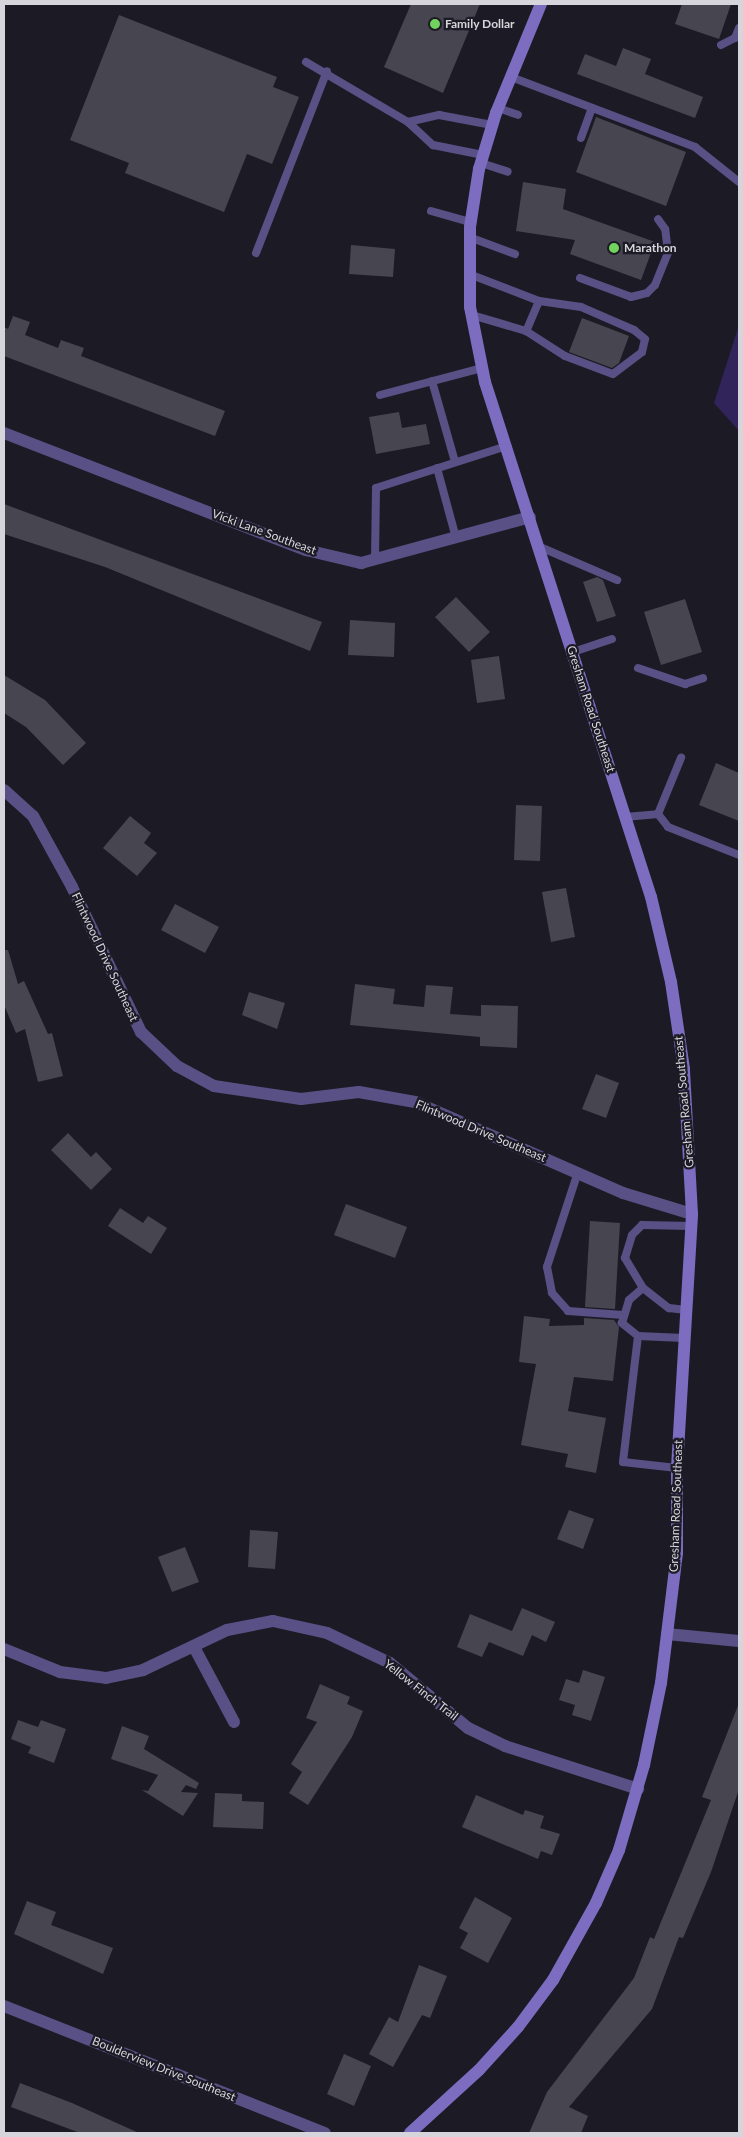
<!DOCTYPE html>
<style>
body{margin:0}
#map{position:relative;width:743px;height:2137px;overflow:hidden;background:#1c1b25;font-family:Lato,sans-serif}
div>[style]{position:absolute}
.green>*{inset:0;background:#31245b}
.building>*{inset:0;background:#464550}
.lane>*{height:8px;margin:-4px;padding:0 4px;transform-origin:4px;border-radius:4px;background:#595185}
.street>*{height:12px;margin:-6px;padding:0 6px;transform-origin:6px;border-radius:6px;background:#595185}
.secondary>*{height:12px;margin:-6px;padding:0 6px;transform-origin:6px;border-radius:6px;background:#7c6dc1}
.dots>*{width:14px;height:14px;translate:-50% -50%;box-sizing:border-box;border:2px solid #1c1b25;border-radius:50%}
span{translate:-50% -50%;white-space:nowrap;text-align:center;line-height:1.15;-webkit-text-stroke:4.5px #1c1b25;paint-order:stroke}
.poi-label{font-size:12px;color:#d6d5dc;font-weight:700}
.left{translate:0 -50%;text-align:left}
.street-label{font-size:12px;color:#d6d5dc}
.frame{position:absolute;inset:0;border:5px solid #d6d5dc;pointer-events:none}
</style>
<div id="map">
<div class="green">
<i style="clip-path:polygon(739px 325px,739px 431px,714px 403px)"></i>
</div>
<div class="building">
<i style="clip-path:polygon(411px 4px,480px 4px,443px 93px,384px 67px)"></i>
<i style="clip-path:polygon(682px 4px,731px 4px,719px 39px,675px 24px)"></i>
<i style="clip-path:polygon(119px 15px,277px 77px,273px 87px,299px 97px,272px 164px,247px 154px,224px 212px,125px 173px,129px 163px,70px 140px)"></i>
<i style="clip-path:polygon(623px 48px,651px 59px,645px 74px,703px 97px,695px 118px,577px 74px,585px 54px,616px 66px)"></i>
<i style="clip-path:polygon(596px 117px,686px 152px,666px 206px,576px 172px)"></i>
<i style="clip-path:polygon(523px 182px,566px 189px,563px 209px,655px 242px,641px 280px,570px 254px,575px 240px,516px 231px)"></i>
<i style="clip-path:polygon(351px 245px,395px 249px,393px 277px,349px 274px)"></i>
<i style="clip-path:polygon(13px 316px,30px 322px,25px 335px,58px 348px,61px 340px,84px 348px,81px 356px,225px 411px,215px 436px,4px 356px,4px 327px,8px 329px)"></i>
<i style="clip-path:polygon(582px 318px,629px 336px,619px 363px,612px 368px,569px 352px)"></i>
<i style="clip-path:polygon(399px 412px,402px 428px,426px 424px,430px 444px,376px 454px,369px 417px)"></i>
<i style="clip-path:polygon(4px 504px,322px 622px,310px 651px,105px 567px,4px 534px)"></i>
<i style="clip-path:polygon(597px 577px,603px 580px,616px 616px,597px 622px,583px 582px)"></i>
<i style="clip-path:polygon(456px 597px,490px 632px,469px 652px,435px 617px)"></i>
<i style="clip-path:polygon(685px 599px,702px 652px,661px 665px,644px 612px)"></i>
<i style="clip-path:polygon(350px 620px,395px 623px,394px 657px,348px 655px)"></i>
<i style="clip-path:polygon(499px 656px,505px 699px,477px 703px,471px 660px)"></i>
<i style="clip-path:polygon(4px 675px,45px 700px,86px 743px,63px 765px,26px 727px,4px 713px)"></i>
<i style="clip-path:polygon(716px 763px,739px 773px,739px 821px,699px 805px)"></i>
<i style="clip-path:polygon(516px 805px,542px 806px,540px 861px,514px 860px)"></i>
<i style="clip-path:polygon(130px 816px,151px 833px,144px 843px,157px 853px,137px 876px,103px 848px)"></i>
<i style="clip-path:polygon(566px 888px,575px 937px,551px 942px,542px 892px)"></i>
<i style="clip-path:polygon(175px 904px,219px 927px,205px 953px,161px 930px)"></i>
<i style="clip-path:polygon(4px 950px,8px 950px,18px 984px,24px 981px,48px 1034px,52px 1033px,63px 1076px,38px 1082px,25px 1029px,16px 1033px,4px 1005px)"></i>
<i style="clip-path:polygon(355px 984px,395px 989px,393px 1004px,424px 1007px,426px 985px,453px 987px,450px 1014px,481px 1016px,481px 1005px,518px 1006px,517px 1048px,480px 1046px,480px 1037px,350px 1025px)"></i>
<i style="clip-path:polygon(249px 992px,285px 1003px,277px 1029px,242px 1015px)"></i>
<i style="clip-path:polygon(596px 1074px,619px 1083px,606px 1118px,582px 1109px)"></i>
<i style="clip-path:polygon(68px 1133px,91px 1157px,96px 1152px,112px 1169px,91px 1190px,51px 1150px)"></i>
<i style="clip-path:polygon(346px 1204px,407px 1227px,395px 1258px,334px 1235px)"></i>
<i style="clip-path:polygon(120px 1208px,143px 1223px,148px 1216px,167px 1228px,151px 1254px,108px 1226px)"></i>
<i style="clip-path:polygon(590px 1221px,620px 1223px,615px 1309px,585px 1307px)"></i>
<i style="clip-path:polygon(524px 1316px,550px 1319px,549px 1326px,584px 1325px,584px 1318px,614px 1320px,619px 1327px,613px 1381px,574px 1377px,568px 1411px,606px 1418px,596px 1473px,565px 1467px,568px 1454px,521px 1445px,536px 1364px,519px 1362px)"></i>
<i style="clip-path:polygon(569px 1510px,594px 1519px,583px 1549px,557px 1539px)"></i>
<i style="clip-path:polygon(250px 1530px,278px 1532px,275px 1569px,248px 1567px)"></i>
<i style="clip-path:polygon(185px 1547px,199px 1582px,172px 1592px,158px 1557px)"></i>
<i style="clip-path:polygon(522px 1608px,555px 1622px,546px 1642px,532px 1635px,523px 1656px,489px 1642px,482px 1657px,457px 1647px,470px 1614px,512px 1631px)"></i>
<i style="clip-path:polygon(583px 1670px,605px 1677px,591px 1721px,572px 1715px,575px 1705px,559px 1700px,566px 1679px,579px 1683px)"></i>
<i style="clip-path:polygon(320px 1684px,350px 1697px,347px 1704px,363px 1711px,352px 1737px,308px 1805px,289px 1793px,302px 1772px,291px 1764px,317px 1722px,306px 1718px)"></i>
<i style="clip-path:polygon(739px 1703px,739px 1789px,711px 1872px,683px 1938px,679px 1937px,652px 2009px,569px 2107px,588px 2116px,581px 2133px,529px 2133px,547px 2092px,634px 1978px,650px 1937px,654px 1939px,711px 1800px,702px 1797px)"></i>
<i style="clip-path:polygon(18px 1720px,38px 1727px,41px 1720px,66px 1729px,54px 1763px,28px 1753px,31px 1747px,11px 1739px)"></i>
<i style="clip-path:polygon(122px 1726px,149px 1736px,144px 1749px,199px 1783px,196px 1789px,186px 1785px,181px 1792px,198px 1793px,183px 1816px,142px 1790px,148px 1791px,158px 1775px,111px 1759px)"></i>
<i style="clip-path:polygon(215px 1793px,242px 1794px,242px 1801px,264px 1802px,263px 1829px,213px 1827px)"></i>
<i style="clip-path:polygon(476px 1795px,523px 1815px,525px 1810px,544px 1816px,540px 1828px,560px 1834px,552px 1855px,541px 1851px,538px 1859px,462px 1827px)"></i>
<i style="clip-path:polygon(475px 1897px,512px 1918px,488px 1963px,460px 1948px,468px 1933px,459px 1928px)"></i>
<i style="clip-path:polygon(27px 1901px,56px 1912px,51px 1925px,113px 1948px,103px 1974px,14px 1934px)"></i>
<i style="clip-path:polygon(419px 1965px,447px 1976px,430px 2018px,422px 2015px,393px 2067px,369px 2054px,389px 2017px,398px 2022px)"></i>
<i style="clip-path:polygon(344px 2054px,371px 2066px,354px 2106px,327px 2094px)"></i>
<i style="clip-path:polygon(20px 2083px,72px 2103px,139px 2133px,80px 2133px,11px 2107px)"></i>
</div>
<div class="lane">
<i style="left:721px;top:45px;width:16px;rotate:-27deg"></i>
<i style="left:735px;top:38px;width:11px;rotate:-68deg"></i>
<i style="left:306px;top:62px;width:118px;rotate:30.5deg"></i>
<i style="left:408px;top:122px;width:34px;rotate:43deg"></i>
<i style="left:433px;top:145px;width:51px;rotate:11.3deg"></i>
<i style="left:511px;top:77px;width:197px;rotate:20.8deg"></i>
<i style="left:695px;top:147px;width:56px;rotate:38.5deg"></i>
<i style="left:498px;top:108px;width:21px;rotate:19deg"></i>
<i style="left:408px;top:122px;width:32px;rotate:-13deg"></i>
<i style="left:439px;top:115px;width:54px;rotate:10.7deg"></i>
<i style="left:581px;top:138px;width:32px;rotate:-70deg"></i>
<i style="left:481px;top:163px;width:28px;rotate:18deg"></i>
<i style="left:431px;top:211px;width:41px;rotate:15.8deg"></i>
<i style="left:469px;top:237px;width:49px;rotate:20.3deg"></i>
<i style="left:256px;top:253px;width:195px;rotate:-68.7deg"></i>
<i style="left:469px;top:274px;width:75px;rotate:21.1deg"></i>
<i style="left:539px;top:301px;width:33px;rotate:113deg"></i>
<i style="left:526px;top:331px;width:56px;rotate:-163.5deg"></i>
<i style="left:580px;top:278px;width:54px;rotate:20.4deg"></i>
<i style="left:631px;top:297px;width:16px;rotate:-14deg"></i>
<i style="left:647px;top:293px;width:11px;rotate:-45deg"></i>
<i style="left:655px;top:285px;width:35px;rotate:-68deg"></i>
<i style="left:668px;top:252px;width:23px;rotate:-97deg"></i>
<i style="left:665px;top:229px;width:12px;rotate:-125deg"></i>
<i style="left:526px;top:331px;width:46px;rotate:32.7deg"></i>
<i style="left:565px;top:356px;width:51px;rotate:20.6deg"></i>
<i style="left:613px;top:374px;width:36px;rotate:-37deg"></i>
<i style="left:642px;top:352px;width:13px;rotate:-77deg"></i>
<i style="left:645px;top:339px;width:14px;rotate:-141deg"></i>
<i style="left:634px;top:330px;width:58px;rotate:-156.5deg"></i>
<i style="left:581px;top:307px;width:42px;rotate:-171.9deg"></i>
<i style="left:432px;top:381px;width:84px;rotate:74.1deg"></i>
<i style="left:380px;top:395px;width:106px;rotate:-14.8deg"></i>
<i style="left:437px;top:468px;width:73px;rotate:74.8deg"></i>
<i style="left:540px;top:547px;width:84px;rotate:23.2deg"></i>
<i style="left:375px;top:560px;width:72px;rotate:-89.2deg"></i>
<i style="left:376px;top:488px;width:138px;rotate:-17.8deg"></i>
<i style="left:573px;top:652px;width:41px;rotate:-18.4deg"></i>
<i style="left:638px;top:668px;width:50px;rotate:18.8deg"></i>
<i style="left:685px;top:684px;width:19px;rotate:-18deg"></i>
<i style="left:658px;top:814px;width:16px;rotate:52deg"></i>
<i style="left:668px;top:827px;width:76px;rotate:21.5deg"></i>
<i style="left:625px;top:817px;width:33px;rotate:-5deg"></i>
<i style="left:658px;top:814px;width:61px;rotate:-67.7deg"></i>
<i style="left:578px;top:1172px;width:100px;rotate:108.1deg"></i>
<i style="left:547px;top:1267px;width:26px;rotate:79deg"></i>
<i style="left:552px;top:1293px;width:24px;rotate:48deg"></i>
<i style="left:568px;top:1311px;width:55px;rotate:4.2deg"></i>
<i style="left:643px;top:1288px;width:33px;rotate:38deg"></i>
<i style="left:669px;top:1308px;width:17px;rotate:7deg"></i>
<i style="left:638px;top:1336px;width:127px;rotate:96.8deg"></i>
<i style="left:623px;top:1462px;width:54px;rotate:6.3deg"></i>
<i style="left:684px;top:1338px;width:46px;rotate:-177.5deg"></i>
<i style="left:638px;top:1336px;width:21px;rotate:-141deg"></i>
<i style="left:622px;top:1323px;width:24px;rotate:-73deg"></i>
<i style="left:629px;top:1300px;width:18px;rotate:-41deg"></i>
<i style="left:643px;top:1288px;width:35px;rotate:-121deg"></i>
<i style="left:625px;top:1258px;width:24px;rotate:-73deg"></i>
<i style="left:632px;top:1235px;width:14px;rotate:-45deg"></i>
<i style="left:642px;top:1225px;width:50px;rotate:1.1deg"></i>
</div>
<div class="street">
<i style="left:4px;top:433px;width:324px;rotate:21.2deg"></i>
<i style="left:306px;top:550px;width:57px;rotate:13.3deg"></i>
<i style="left:361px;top:563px;width:175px;rotate:-15.2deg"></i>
<i style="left:4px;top:790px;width:39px;rotate:42deg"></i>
<i style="left:33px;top:816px;width:81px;rotate:61.2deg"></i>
<i style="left:72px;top:887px;width:161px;rotate:64.6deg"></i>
<i style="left:141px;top:1032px;width:50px;rotate:43.4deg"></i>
<i style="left:177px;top:1066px;width:42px;rotate:28.4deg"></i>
<i style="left:214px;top:1086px;width:88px;rotate:8.5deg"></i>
<i style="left:301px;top:1099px;width:58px;rotate:-6.9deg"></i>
<i style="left:359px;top:1092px;width:57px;rotate:10.1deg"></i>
<i style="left:415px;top:1102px;width:227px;rotate:23.6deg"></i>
<i style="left:623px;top:1193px;width:72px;rotate:16.9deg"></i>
<i style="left:667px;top:1634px;width:72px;rotate:5.6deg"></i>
<i style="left:194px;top:1647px;width:85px;rotate:61.9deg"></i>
<i style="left:4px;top:1649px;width:61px;rotate:22.3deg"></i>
<i style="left:60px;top:1672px;width:46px;rotate:7.4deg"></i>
<i style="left:106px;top:1678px;width:38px;rotate:-12deg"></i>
<i style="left:143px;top:1670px;width:93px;rotate:-25.5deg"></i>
<i style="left:227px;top:1630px;width:47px;rotate:-11.1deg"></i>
<i style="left:273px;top:1621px;width:55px;rotate:12.5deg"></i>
<i style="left:327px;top:1633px;width:70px;rotate:25.5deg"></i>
<i style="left:390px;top:1663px;width:102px;rotate:39.8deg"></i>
<i style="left:468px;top:1728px;width:41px;rotate:25.9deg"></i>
<i style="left:505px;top:1746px;width:140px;rotate:17.9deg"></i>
<i style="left:4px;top:2006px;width:345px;rotate:21.6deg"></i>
</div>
<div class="secondary">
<i style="left:410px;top:2133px;width:93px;rotate:-42.4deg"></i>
<i style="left:479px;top:2070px;width:58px;rotate:-47.8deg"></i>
<i style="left:518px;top:2027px;width:59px;rotate:-53.3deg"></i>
<i style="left:553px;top:1980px;width:88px;rotate:-60.8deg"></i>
<i style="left:596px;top:1903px;width:58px;rotate:-66.5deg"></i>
<i style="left:619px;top:1850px;width:89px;rotate:-73.6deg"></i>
<i style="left:644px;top:1765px;width:84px;rotate:-78.3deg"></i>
<i style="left:661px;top:1683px;width:131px;rotate:-83deg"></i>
<i style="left:677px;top:1553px;width:85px;rotate:-90deg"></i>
<i style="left:677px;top:1468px;width:254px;rotate:-86.6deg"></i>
<i style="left:692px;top:1214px;width:145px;rotate:-93.2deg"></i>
<i style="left:684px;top:1069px;width:88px;rotate:-98.5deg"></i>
<i style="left:671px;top:982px;width:87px;rotate:-103.2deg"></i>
<i style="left:651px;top:897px;width:541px;rotate:-107.87deg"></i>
<i style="left:485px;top:382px;width:76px;rotate:-101.3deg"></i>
<i style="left:470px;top:307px;width:80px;rotate:-90deg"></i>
<i style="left:470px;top:227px;width:59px;rotate:-81.2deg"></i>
<i style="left:479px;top:169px;width:59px;rotate:-73.1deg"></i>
<i style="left:496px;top:113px;width:118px;rotate:-67.6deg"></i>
</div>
<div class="dots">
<i style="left:435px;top:24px;background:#72d25e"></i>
<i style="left:614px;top:248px;background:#72d25e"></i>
</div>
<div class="poi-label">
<span class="left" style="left:445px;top:24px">Family Dollar</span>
<span class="left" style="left:624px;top:248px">Marathon</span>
</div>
<div class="street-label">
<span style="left:264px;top:532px;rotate:20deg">Vicki Lane Southeast</span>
<span style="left:591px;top:709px;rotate:72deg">Gresham Road Southeast</span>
<span style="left:105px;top:957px;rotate:65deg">Flintwood Drive Southeast</span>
<span style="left:684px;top:1102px;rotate:-95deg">Gresham Road Southeast</span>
<span style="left:481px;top:1131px;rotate:23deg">Flintwood Drive Southeast</span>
<span style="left:676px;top:1506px;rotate:-88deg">Gresham Road Southeast</span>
<span style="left:421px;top:1690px;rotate:38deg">Yellow Finch Trail</span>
<span style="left:164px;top:2069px;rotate:22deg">Boulderview Drive Southeast</span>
</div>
<div class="frame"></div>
</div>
